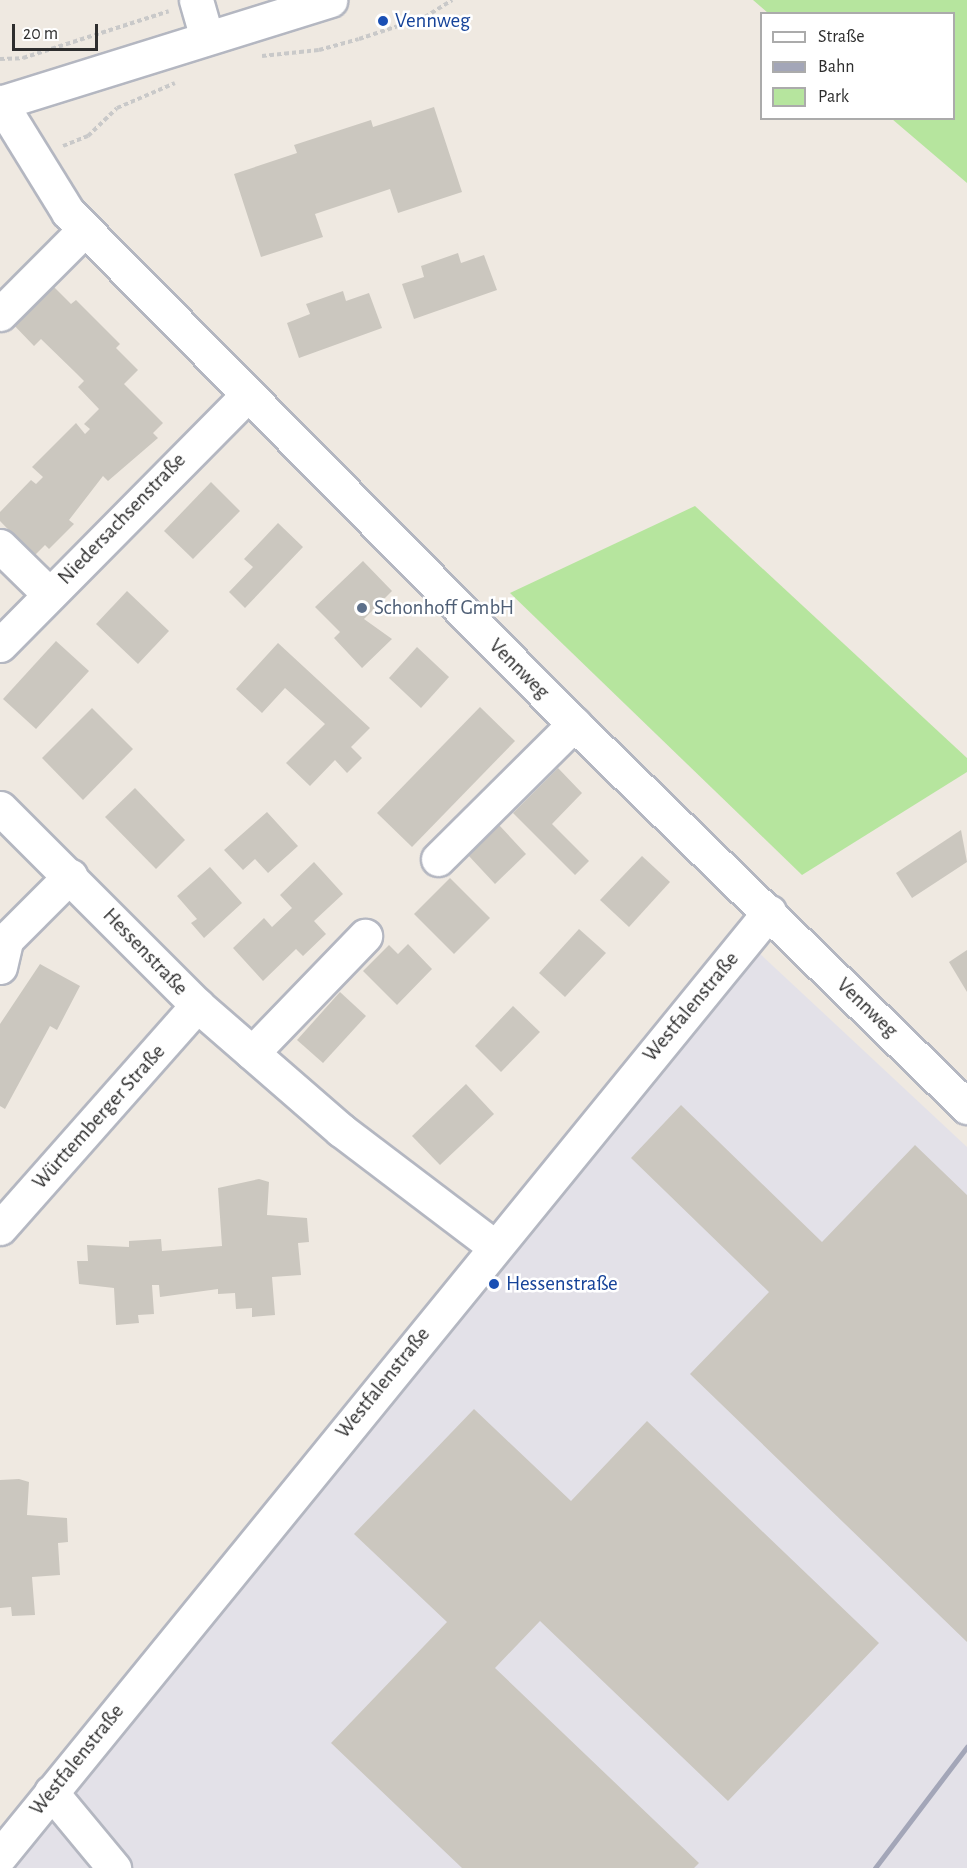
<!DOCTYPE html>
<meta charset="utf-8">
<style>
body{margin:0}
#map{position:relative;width:967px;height:1868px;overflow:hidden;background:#efe9e1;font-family:"Alegreya Sans",sans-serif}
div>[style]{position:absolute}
.industrial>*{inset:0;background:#e3e1e8}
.green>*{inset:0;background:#b6e59e}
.building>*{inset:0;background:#cbc7bf}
.path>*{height:4px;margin-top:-2px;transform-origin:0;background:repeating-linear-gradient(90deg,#c9c9c9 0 4.5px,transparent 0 7.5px)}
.roads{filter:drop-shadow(2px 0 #b4b7c1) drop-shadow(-2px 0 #b4b7c1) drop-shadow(0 2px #b4b7c1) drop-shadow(0 -2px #b4b7c1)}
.minor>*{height:33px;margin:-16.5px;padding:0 16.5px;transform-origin:16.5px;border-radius:16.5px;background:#fff}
.rail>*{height:4.5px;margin:-2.25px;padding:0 2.25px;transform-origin:2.25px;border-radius:2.25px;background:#a3a6b8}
.dots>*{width:16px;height:16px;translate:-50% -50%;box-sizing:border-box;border:3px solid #fff;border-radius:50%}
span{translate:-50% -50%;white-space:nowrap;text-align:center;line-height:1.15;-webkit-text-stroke:5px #fff;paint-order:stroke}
.transit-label{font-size:21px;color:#164399}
.left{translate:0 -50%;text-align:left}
.street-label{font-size:21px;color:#2e2e2e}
.service-label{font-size:21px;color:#4e5e75}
.legend{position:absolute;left:760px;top:12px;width:195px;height:108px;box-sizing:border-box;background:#fff;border:2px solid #ababab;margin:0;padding:8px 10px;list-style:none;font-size:18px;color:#2e2e2e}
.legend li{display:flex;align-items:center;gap:12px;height:30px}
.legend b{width:30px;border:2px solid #ababab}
.scale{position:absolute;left:12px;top:24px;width:86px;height:27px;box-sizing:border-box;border:3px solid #2e2e2e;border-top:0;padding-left:8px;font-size:18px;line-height:21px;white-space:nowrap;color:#2e2e2e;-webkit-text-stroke:4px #fff;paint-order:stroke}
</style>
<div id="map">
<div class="industrial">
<i style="clip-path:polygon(757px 951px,967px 1147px,967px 1868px,0 1868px)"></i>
</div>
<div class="green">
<i style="clip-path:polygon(753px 0,967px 0,967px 183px,892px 119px,954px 118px,954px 14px,768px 13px)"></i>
<i style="clip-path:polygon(695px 506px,967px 758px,967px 772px,802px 875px,510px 593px)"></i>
</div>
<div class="building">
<i style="clip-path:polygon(434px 107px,462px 192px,398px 213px,390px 189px,315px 214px,323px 237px,261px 257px,234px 174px,297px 153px,294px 145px,371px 120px,373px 127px)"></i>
<i style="clip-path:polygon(458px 253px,461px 263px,484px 255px,497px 290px,414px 319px,402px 284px,424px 277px,421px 266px)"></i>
<i style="clip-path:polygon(48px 281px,71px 304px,76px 300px,120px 344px,116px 348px,138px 370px,124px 384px,163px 423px,153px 433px,158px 438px,108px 481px,103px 476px,69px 520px,74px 524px,49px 549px,45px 545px,34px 556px,0 521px,0 512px,31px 480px,36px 484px,43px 477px,32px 467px,76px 423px,85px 434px,90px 429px,84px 424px,99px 409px,78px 387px,84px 381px,76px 373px,41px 339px,34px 346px,9px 320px)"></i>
<i style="clip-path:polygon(343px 291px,346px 301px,369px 293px,382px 328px,299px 358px,287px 323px,310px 314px,306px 304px)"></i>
<i style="clip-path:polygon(211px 482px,240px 511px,193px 559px,164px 531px)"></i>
<i style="clip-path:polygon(278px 523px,303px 547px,245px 608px,229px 592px,253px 567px,244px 559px)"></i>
<i style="clip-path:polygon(363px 561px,392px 591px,364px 619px,392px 639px,362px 668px,334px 638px,340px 632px,315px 607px)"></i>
<i style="clip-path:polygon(127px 591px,169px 631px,138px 664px,96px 624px)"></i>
<i style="clip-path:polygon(56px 641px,89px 671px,36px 729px,3px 699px)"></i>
<i style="clip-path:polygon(278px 643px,370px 728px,351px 747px,362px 758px,347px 773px,335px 760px,310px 786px,286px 763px,325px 724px,285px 688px,262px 713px,236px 689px)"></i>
<i style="clip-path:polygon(417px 647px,449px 677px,421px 708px,389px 678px)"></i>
<i style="clip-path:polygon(480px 707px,515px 741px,412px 847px,377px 813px)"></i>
<i style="clip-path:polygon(92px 708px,133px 749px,83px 800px,42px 758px)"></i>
<i style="clip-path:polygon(558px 768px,582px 793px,552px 824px,589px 861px,575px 875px,513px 813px)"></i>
<i style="clip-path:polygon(135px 788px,185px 840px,156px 869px,105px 817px)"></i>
<i style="clip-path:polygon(267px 812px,298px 846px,268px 873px,255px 859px,243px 870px,224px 850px)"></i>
<i style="clip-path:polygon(499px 825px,526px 854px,495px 884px,468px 855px)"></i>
<i style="clip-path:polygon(961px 830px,967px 862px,912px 898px,896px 873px)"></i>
<i style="clip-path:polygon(642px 856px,670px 882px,629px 927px,600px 900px)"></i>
<i style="clip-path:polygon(314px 862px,343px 894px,314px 921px,326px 934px,303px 956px,296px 949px,263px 981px,233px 948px,264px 918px,272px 927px,292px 908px,280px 895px)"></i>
<i style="clip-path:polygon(210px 867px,242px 903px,204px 938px,191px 923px,197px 919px,177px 896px)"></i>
<i style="clip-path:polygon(450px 878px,490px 918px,454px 954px,414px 914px)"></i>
<i style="clip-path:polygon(579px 929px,606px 953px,565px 997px,539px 973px)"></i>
<i style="clip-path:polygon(408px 944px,432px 969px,397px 1005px,363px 971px,389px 945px,398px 954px)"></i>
<i style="clip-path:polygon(967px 950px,967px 992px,949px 962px)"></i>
<i style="clip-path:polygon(40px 964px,80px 986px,57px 1030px,50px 1026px,5px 1109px,0 1106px,0 1024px)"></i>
<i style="clip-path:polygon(340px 992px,366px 1016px,323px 1063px,297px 1040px)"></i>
<i style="clip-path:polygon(513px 1006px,540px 1032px,501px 1072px,475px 1046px)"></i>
<i style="clip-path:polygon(466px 1084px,494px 1114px,440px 1165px,412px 1136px)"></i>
<i style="clip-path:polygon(681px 1105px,822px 1242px,915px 1145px,967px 1195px,967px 1642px,690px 1374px,769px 1292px,631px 1158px)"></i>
<i style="clip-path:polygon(259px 1179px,269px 1182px,267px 1215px,307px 1218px,309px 1242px,298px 1243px,301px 1275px,272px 1277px,275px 1315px,252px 1317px,252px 1308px,236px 1309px,235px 1293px,218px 1294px,218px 1289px,160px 1297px,159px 1285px,152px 1285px,154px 1314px,138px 1315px,139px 1323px,116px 1325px,114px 1288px,79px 1284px,77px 1261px,88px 1261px,87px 1245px,129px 1247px,129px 1241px,161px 1239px,162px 1251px,222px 1246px,218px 1188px)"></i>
<i style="clip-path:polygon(474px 1409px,571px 1501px,647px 1421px,879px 1643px,728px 1801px,540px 1621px,495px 1668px,699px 1863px,694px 1868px,462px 1868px,331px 1743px,447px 1622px,354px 1534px)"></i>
<i style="clip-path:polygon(19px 1479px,29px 1482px,27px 1515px,67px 1518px,68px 1542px,58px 1543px,60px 1575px,32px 1577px,35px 1615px,12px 1616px,11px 1607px,0 1608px,0 1480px)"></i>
</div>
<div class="path">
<i style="left:262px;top:56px;width:57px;rotate:-6deg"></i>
<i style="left:319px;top:50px;width:41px;rotate:-15.4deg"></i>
<i style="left:359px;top:39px;width:70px;rotate:-18.4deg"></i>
<i style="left:425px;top:17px;width:32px;rotate:-32deg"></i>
<i style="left:0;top:59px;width:23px;rotate:-2deg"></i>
<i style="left:23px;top:58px;width:153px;rotate:-17.8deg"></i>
<i style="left:63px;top:146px;width:27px;rotate:-22deg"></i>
<i style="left:88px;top:136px;width:40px;rotate:-44deg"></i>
<i style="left:117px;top:108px;width:63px;rotate:-23.3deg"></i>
</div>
<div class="roads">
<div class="minor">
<i style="left:196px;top:0;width:37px;rotate:74deg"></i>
<i style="left:0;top:102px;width:129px;rotate:58.3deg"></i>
<i style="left:68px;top:212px;width:720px;rotate:45.34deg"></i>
<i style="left:574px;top:724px;width:549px;rotate:44.26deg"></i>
<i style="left:0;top:103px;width:346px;rotate:-17.3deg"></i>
<i style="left:0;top:314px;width:120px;rotate:-45deg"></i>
<i style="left:0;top:546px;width:69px;rotate:44.4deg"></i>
<i style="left:0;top:645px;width:351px;rotate:-45.3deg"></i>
<i style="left:0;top:808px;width:279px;rotate:45deg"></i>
<i style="left:197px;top:1005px;width:191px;rotate:41deg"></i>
<i style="left:341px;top:1130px;width:192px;rotate:37.2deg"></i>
<i style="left:438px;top:859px;width:192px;rotate:-44.8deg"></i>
<i style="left:0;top:967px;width:28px;rotate:-77deg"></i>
<i style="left:6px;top:940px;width:91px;rotate:-45deg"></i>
<i style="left:252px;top:1053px;width:163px;rotate:-46deg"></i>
<i style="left:0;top:1228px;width:298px;rotate:-48.5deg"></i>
<i style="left:51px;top:1792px;width:99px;rotate:50.3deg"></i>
<i style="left:0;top:1856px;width:1218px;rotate:-50.83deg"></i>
</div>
</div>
<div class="rail">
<i style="left:875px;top:1868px;width:152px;rotate:-52.8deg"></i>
</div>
<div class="dots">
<i style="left:383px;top:21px;background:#1a4fb4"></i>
<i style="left:362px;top:608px;background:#5c6f8a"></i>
<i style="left:494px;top:1284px;background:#1a4fb4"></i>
</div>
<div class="transit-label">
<span class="left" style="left:395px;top:21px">Vennweg</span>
<span class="left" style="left:506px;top:1284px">Hessenstraße</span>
</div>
<div class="street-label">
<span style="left:122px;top:519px;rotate:-46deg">Niedersachsenstraße</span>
<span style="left:519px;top:669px;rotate:45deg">Vennweg</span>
<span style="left:145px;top:952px;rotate:46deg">Hessenstraße</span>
<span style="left:691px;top:1007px;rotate:-50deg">Westfalenstraße</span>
<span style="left:867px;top:1008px;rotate:44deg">Vennweg</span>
<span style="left:99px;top:1117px;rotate:-48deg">Württemberger Straße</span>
<span style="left:383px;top:1383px;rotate:-51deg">Westfalenstraße</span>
<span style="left:77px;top:1760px;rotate:-51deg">Westfalenstraße</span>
</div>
<div class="service-label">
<span class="left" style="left:374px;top:608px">Schonhoff GmbH</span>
</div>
<ul class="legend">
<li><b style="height:8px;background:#fff"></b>Straße</li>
<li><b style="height:8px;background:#a3a6b8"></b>Bahn</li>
<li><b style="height:16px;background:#b6e59e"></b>Park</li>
</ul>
<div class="scale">20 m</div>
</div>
